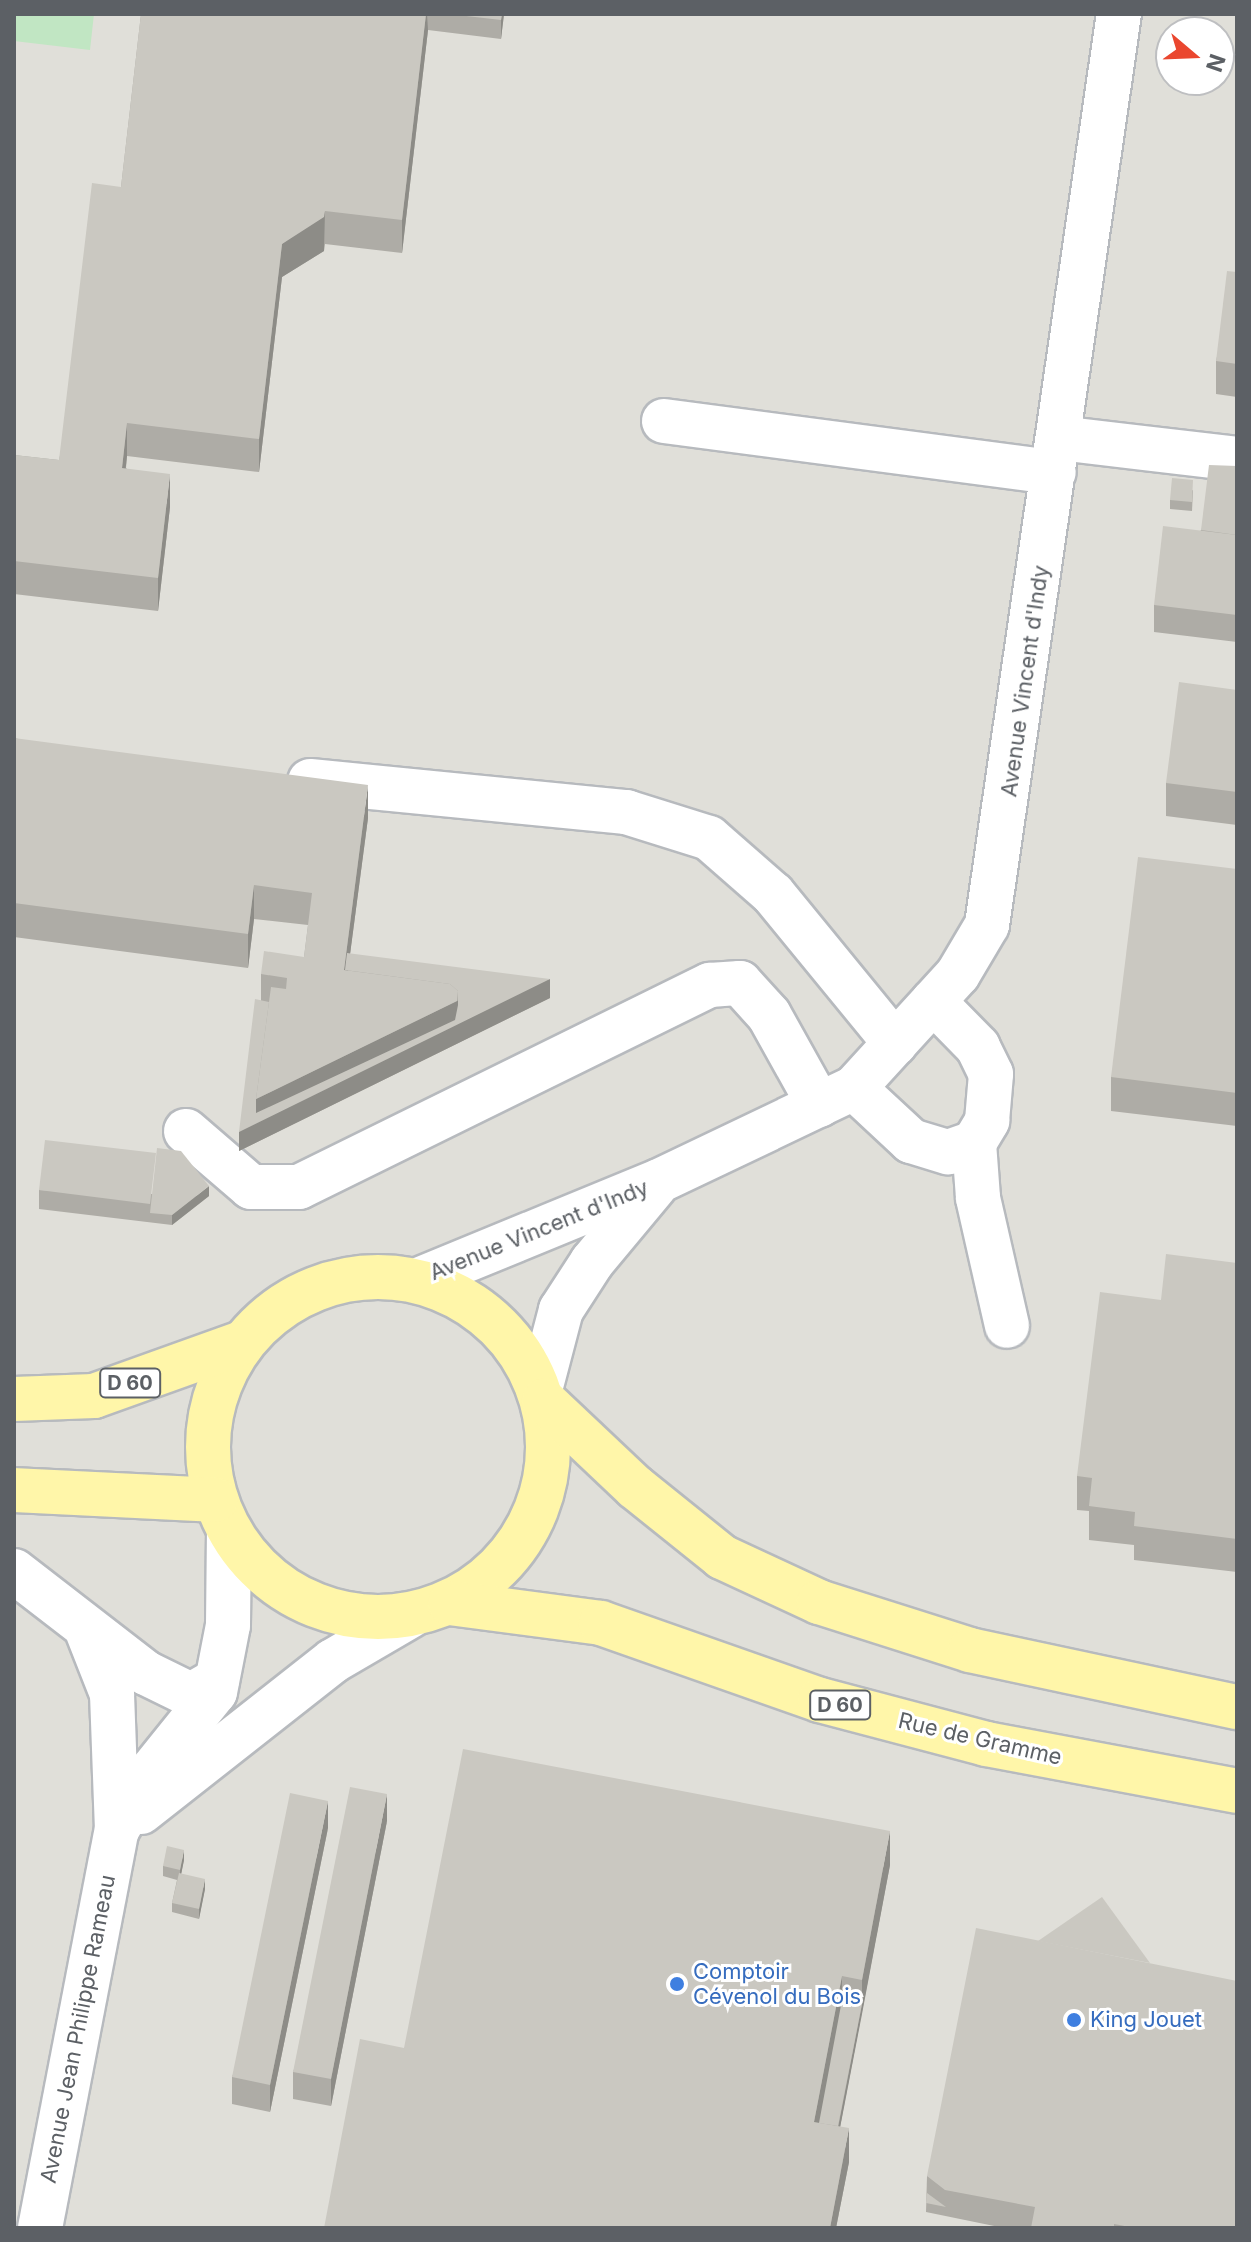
<!DOCTYPE html>
<meta charset="utf-8">
<style>
body{margin:0}
#map{position:relative;width:1251px;height:2242px;overflow:hidden;background:#efede4;font-family:Inter,sans-serif}
div>[style]{position:absolute}
.industrial>*{inset:0;background:#e0dfd9}
.green>*{inset:0;background:#c1e6c3}
.roads{filter:drop-shadow(2px 0 #b7babe) drop-shadow(-2px 0 #b7babe) drop-shadow(0 2px #b7babe) drop-shadow(0 -2px #b7babe)}
.minor>*{height:44px;margin:-22px;padding:0 22px;transform-origin:22px;border-radius:22px;background:#fff}
.major>*{height:44px;margin:-22px;padding:0 22px;transform-origin:22px;border-radius:22px;background:#fff6a9}
.major>.ring{margin:-22px;padding:0;box-sizing:content-box;background:none;border:44px solid #fff6a9;border-radius:50%}
.wall>*{inset:0;background:#aeaca6}
.shaded-wall>*{inset:0;background:#8d8c87}
.building>*{inset:0;background:#cac8c1}
.dots>*{width:22px;height:22px;translate:-50% -50%;box-sizing:border-box;border:4px solid #fff;border-radius:50%}
span{translate:-50% -50%;white-space:nowrap;text-align:center;line-height:1.15;-webkit-text-stroke:6px #fff;paint-order:stroke}
.shield-label span{padding:2px 6px;background:#fff;border:2px solid;border-radius:6px;-webkit-text-stroke-width:0}
.shield-label{font-size:20px;color:#5c6065;font-weight:700}
.street-label{font-size:22px;color:#5c6065}
.shop-label{font-size:22px;color:#366cbe}
.left{translate:0 -50%;text-align:left}
.frame{position:absolute;inset:0;border:16px solid #5c6065;pointer-events:none}
.north{position:absolute;left:1155px;top:16px;width:80px;height:80px;box-sizing:border-box;background:#fff;border:2px solid #bebfc1;border-radius:50%;rotate:109deg;font-size:22px;font-weight:700;line-height:32px;text-align:center;color:#5c6065}
.north::after{content:'';display:block;margin:auto;width:28px;height:36px;background:#ea472f;clip-path:polygon(50% 0,100% 100%,50% 72%,0 100%)}
</style>
<div id="map">
<div class="industrial">
<i style="clip-path:polygon(evenodd,14px 14px,1237px 14px,1237px 2228px,14px 2228px,14px 14px,1171px 32px,1219px 32px,1219px 80px,1171px 80px,1171px 32px)"></i>
</div>
<div class="green">
<i style="clip-path:polygon(14px 14px,94px 14px,90px 50px,14px 41px)"></i>
</div>
<div class="roads">
<div class="minor">
<i style="left:664px;top:421px;width:393px;rotate:7.5deg"></i>
<i style="left:1059px;top:438px;width:179px;rotate:6.7deg"></i>
<i style="left:310px;top:781px;width:318px;rotate:5.6deg"></i>
<i style="left:626px;top:812px;width:87px;rotate:17.4deg"></i>
<i style="left:709px;top:838px;width:85px;rotate:41.2deg"></i>
<i style="left:773px;top:894px;width:193px;rotate:50.7deg"></i>
<i style="left:854px;top:1088px;width:78px;rotate:42.9deg"></i>
<i style="left:911px;top:1141px;width:39px;rotate:17deg"></i>
<i style="left:948px;top:1152px;width:28px;rotate:-19deg"></i>
<i style="left:974px;top:1143px;width:26px;rotate:-59deg"></i>
<i style="left:987px;top:1121px;width:47px;rotate:-85.1deg"></i>
<i style="left:991px;top:1074px;width:30px;rotate:-116deg"></i>
<i style="left:978px;top:1047px;width:64px;rotate:-134.4deg"></i>
<i style="left:186px;top:1131px;width:86px;rotate:40.7deg"></i>
<i style="left:251px;top:1187px;width:48px"></i>
<i style="left:299px;top:1187px;width:458px;rotate:-26.2deg"></i>
<i style="left:710px;top:985px;width:30px;rotate:-4deg"></i>
<i style="left:740px;top:983px;width:43px;rotate:47.8deg"></i>
<i style="left:769px;top:1015px;width:103px;rotate:60.9deg"></i>
<i style="left:974px;top:1143px;width:55px;rotate:85.8deg"></i>
<i style="left:978px;top:1198px;width:131px;rotate:77.2deg"></i>
<i style="left:418px;top:1280px;width:261px;rotate:-22.3deg"></i>
<i style="left:659px;top:1181px;width:216px;rotate:-25.5deg"></i>
<i style="left:854px;top:1088px;width:154px;rotate:-47.6deg"></i>
<i style="left:958px;top:974px;width:57px;rotate:-59.4deg"></i>
<i style="left:987px;top:925px;width:921px;rotate:-81.76deg"></i>
<i style="left:540px;top:1390px;width:83px;rotate:-75.3deg"></i>
<i style="left:561px;top:1310px;width:57px;rotate:-57.1deg"></i>
<i style="left:592px;top:1262px;width:99px;rotate:-50.3deg"></i>
<i style="left:14px;top:1571px;width:167px;rotate:37.7deg"></i>
<i style="left:146px;top:1673px;width:50px;rotate:26.1deg"></i>
<i style="left:191px;top:1695px;width:30px;rotate:-30deg"></i>
<i style="left:88px;top:1633px;width:66px;rotate:68.5deg"></i>
<i style="left:112px;top:1694px;width:136px;rotate:87.9deg"></i>
<i style="left:141px;top:1812px;width:244px;rotate:-38.2deg"></i>
<i style="left:333px;top:1661px;width:89px;rotate:-30.3deg"></i>
<i style="left:40px;top:2228px;width:405px;rotate:-79.1deg"></i>
<i style="left:117px;top:1830px;width:69px;rotate:-59.7deg"></i>
<i style="left:152px;top:1770px;width:100px;rotate:-51.1deg"></i>
<i style="left:215px;top:1692px;width:68px;rotate:-79deg"></i>
<i style="left:228px;top:1625px;width:93px;rotate:-89.4deg"></i>
</div>
<div class="major">
<i class="ring" style="left:208px;top:1277px;width:296px;height:296px"></i>
<i style="left:14px;top:1399px;width:80px;rotate:-2.1deg"></i>
<i style="left:94px;top:1396px;width:157px;rotate:-19.7deg"></i>
<i style="left:544px;top:1401px;width:125px;rotate:43.4deg"></i>
<i style="left:635px;top:1487px;width:112px;rotate:38.8deg"></i>
<i style="left:722px;top:1557px;width:107px;rotate:24.9deg"></i>
<i style="left:819px;top:1602px;width:158px;rotate:17.6deg"></i>
<i style="left:970px;top:1650px;width:273px;rotate:12.1deg"></i>
<i style="left:14px;top:1490px;width:202px;rotate:2.8deg"></i>
<i style="left:450px;top:1603px;width:152px;rotate:7.5deg"></i>
<i style="left:601px;top:1623px;width:232px;rotate:19.4deg"></i>
<i style="left:820px;top:1700px;width:172px;rotate:14.8deg"></i>
<i style="left:986px;top:1744px;width:255px;rotate:10.6deg"></i>
</div>
</div>
<div class="wall">
<i style="clip-path:polygon(141px 14px,504px 14px,501px 39px,428px 30px,402px 253px,325px 244px,324px 251px,282px 277px,259px 472px,127px 456px,126px 468px,170px 507px,158px 611px,14px 594px,14px 455px,59px 460px,121px 187px)"></i>
<i style="clip-path:polygon(1237px 272px,1237px 397px,1216px 394px,1216px 361px)"></i>
<i style="clip-path:polygon(1237px 466px,1237px 642px,1154px 632px,1154px 605px,1201px 530px)"></i>
<i style="clip-path:polygon(1193px 490px,1192px 511px,1170px 509px,1170px 500px)"></i>
<i style="clip-path:polygon(1237px 690px,1237px 825px,1166px 816px,1166px 783px)"></i>
<i style="clip-path:polygon(14px 738px,368px 818px,350px 954px,550px 998px,239px 1151px,261px 1000px,261px 974px,304px 957px,308px 925px,254px 919px,248px 968px,14px 937px)"></i>
<i style="clip-path:polygon(1237px 869px,1237px 1126px,1111px 1111px,1111px 1077px)"></i>
<i style="clip-path:polygon(39px 1190px,209px 1196px,172px 1225px,39px 1209px)"></i>
<i style="clip-path:polygon(1237px 1263px,1237px 1572px,1134px 1560px,1134px 1545px,1089px 1540px,1089px 1511px,1077px 1510px,1077px 1476px,1161px 1300px)"></i>
<i style="clip-path:polygon(387px 1821px,331px 2106px,293px 2099px,293px 2072px)"></i>
<i style="clip-path:polygon(328px 1828px,270px 2112px,232px 2104px,232px 2077px)"></i>
<i style="clip-path:polygon(184px 1860px,181px 1874px,205px 1889px,199px 1919px,172px 1912px,172px 1903px,177px 1880px,163px 1876px,163px 1866px)"></i>
<i style="clip-path:polygon(890px 1865px,840px 2127px,849px 2162px,836px 2228px,324px 2228px,404px 2048px)"></i>
<i style="clip-path:polygon(927px 2176px,1237px 2228px,1004px 2228px,926px 2212px)"></i>
</div>
<div class="shaded-wall">
<i style="clip-path:polygon(426px 14px,427px 14px,428px 30px,402px 253px,402px 220px)"></i>
<i style="clip-path:polygon(502px 14px,504px 14px,501px 39px,501px 20px)"></i>
<i style="clip-path:polygon(325px 211px,324px 251px,282px 277px,259px 472px,259px 439px,282px 244px)"></i>
<i style="clip-path:polygon(127px 423px,127px 456px,122px 501px,122px 468px)"></i>
<i style="clip-path:polygon(170px 474px,170px 507px,158px 611px,158px 578px)"></i>
<i style="clip-path:polygon(368px 785px,368px 818px,346px 985px,344px 970px)"></i>
<i style="clip-path:polygon(254px 885px,254px 919px,248px 968px,248px 934px)"></i>
<i style="clip-path:polygon(550px 979px,550px 998px,239px 1151px,239px 1132px,256px 1099px,457px 1001px)"></i>
<i style="clip-path:polygon(209px 1186px,209px 1196px,172px 1225px,172px 1215px)"></i>
<i style="clip-path:polygon(387px 1794px,387px 1821px,331px 2106px,331px 2079px)"></i>
<i style="clip-path:polygon(328px 1801px,328px 1828px,270px 2112px,270px 2085px)"></i>
<i style="clip-path:polygon(890px 1831px,890px 1865px,862px 2014px,862px 1980px)"></i>
<i style="clip-path:polygon(184px 1850px,184px 1860px,180px 1880px,180px 1870px)"></i>
<i style="clip-path:polygon(205px 1879px,205px 1889px,199px 1919px,199px 1909px)"></i>
<i style="clip-path:polygon(842px 1976px,842px 2010px,816px 2146px,814px 2122px)"></i>
<i style="clip-path:polygon(862px 2004px,862px 2014px,834px 2159px,834px 2149px)"></i>
<i style="clip-path:polygon(849px 2128px,849px 2162px,836px 2228px,830px 2228px)"></i>
</div>
<div class="building">
<i style="clip-path:polygon(141px 14px,426px 14px,402px 220px,325px 211px,324px 217px,282px 244px,259px 439px,127px 423px,122px 468px,170px 474px,158px 578px,14px 561px,14px 455px,59px 460px,92px 183px,121px 187px)"></i>
<i style="clip-path:polygon(449px 14px,502px 14px,501px 20px)"></i>
<i style="clip-path:polygon(1227px 271px,1237px 272px,1237px 364px,1216px 361px)"></i>
<i style="clip-path:polygon(1209px 465px,1237px 466px,1237px 535px,1201px 530px)"></i>
<i style="clip-path:polygon(1172px 478px,1193px 480px,1192px 502px,1170px 500px)"></i>
<i style="clip-path:polygon(1163px 526px,1237px 535px,1237px 615px,1154px 605px)"></i>
<i style="clip-path:polygon(1179px 682px,1237px 690px,1237px 792px,1166px 783px)"></i>
<i style="clip-path:polygon(14px 738px,368px 785px,344px 970px,450px 984px,458px 991px,457px 1001px,256px 1099px,271px 987px,286px 989px,287px 978px,261px 974px,264px 951px,304px 957px,312px 893px,254px 885px,248px 934px,14px 903px)"></i>
<i style="clip-path:polygon(1138px 857px,1237px 869px,1237px 1093px,1111px 1077px)"></i>
<i style="clip-path:polygon(347px 953px,550px 979px,239px 1132px,255px 999px,269px 1002px,256px 1099px,256px 1113px,455px 1020px,458px 1005px,458px 991px,450px 984px,345px 970px)"></i>
<i style="clip-path:polygon(45px 1140px,156px 1153px,150px 1204px,39px 1190px)"></i>
<i style="clip-path:polygon(157px 1148px,181px 1151px,209px 1186px,172px 1215px,150px 1213px)"></i>
<i style="clip-path:polygon(1166px 1254px,1237px 1263px,1237px 1539px,1134px 1526px,1135px 1512px,1089px 1506px,1092px 1478px,1077px 1476px,1100px 1292px,1161px 1300px)"></i>
<i style="clip-path:polygon(463px 1749px,890px 1831px,862px 1980px,842px 1976px,814px 2122px,849px 2128px,830px 2228px,324px 2228px,360px 2039px,404px 2048px)"></i>
<i style="clip-path:polygon(350px 1787px,387px 1794px,331px 2079px,293px 2072px)"></i>
<i style="clip-path:polygon(290px 1793px,328px 1801px,270px 2085px,232px 2077px)"></i>
<i style="clip-path:polygon(167px 1846px,184px 1850px,180px 1870px,163px 1866px)"></i>
<i style="clip-path:polygon(179px 1873px,205px 1879px,199px 1909px,172px 1903px)"></i>
<i style="clip-path:polygon(1102px 1897px,1150px 1963px,1038px 1941px)"></i>
<i style="clip-path:polygon(976px 1928px,1237px 1981px,1237px 2228px,1135px 2228px,1114px 2224px,1114px 2228px,1031px 2228px,1035px 2207px,945px 2190px,927px 2176px)"></i>
<i style="clip-path:polygon(842px 2000px,862px 2004px,838px 2126px,819px 2123px)"></i>
<i style="clip-path:polygon(927px 2193px,946px 2207px,926px 2203px)"></i>
</div>
<div class="dots">
<i style="left:677px;top:1984px;background:#3f7fe0"></i>
<i style="left:1074px;top:2020px;background:#3f7fe0"></i>
</div>
<div class="shield-label">
<span style="left:130px;top:1383px">D 60</span>
<span style="left:840px;top:1705px">D 60</span>
</div>
<div class="street-label">
<span style="left:1025px;top:681px;rotate:-82deg">Avenue Vincent d'Indy</span>
<span style="left:539px;top:1230px;rotate:-22deg">Avenue Vincent d'Indy</span>
<span style="left:980px;top:1739px;rotate:13deg">Rue de Gramme</span>
<span style="left:78px;top:2029px;rotate:-79deg">Avenue Jean Philippe Rameau</span>
</div>
<div class="shop-label">
<span class="left" style="left:693px;top:1984px">Comptoir<br>Cévenol du Bois</span>
<span class="left" style="left:1090px;top:2020px">King Jouet</span>
</div>
<div class="frame"></div>
<div class="north">N</div>
</div>
